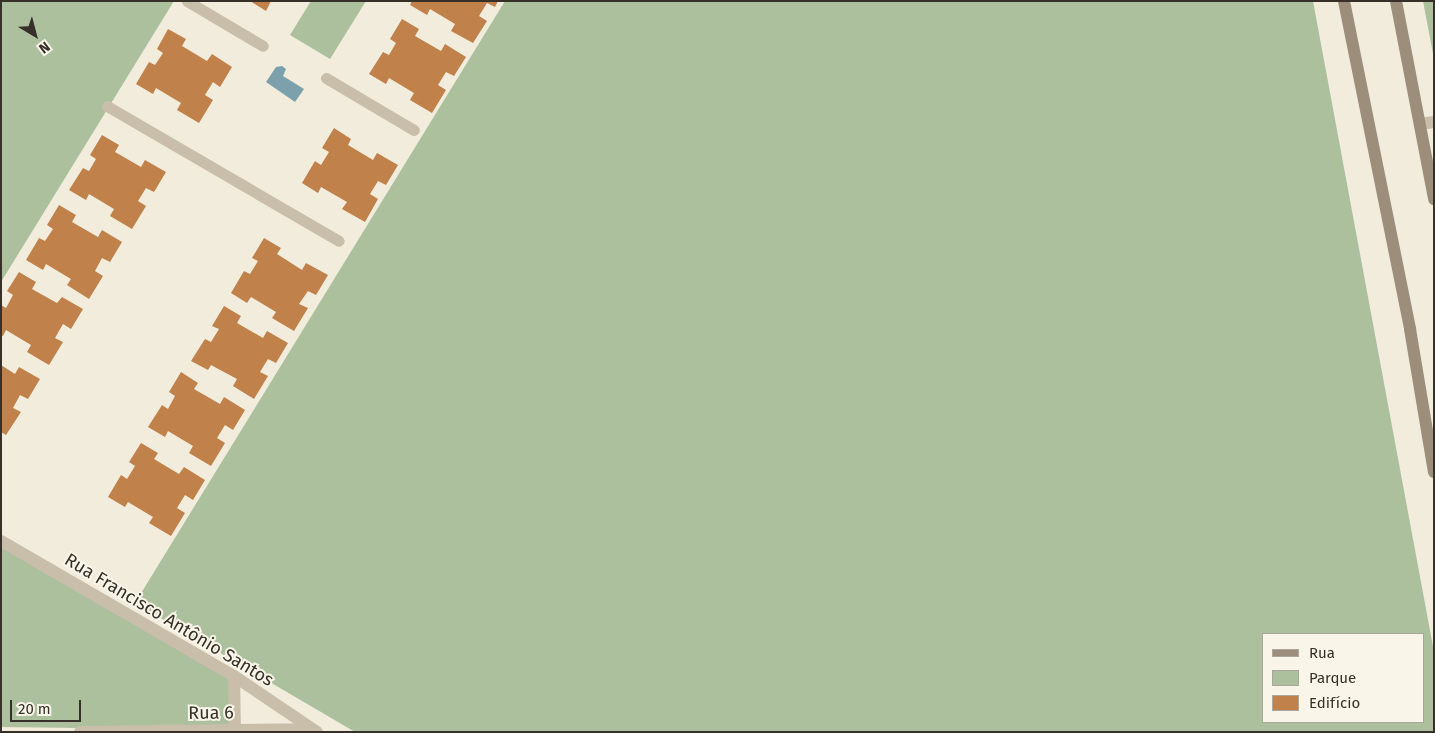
<!DOCTYPE html>
<meta charset="utf-8">
<style>
body{margin:0}
#map{position:relative;width:1435px;height:733px;overflow:hidden;background:#f1ecdc;font-family:"Fira Sans",sans-serif}
div>[style]{position:absolute}
.green>*{inset:0;background:#acc09d}
.water>*{inset:0;background:#7ca1ad}
.building>*{inset:0;background:#c1814a}
.lane>*{height:11px;margin:-5.5px;padding:0 5.5px;transform-origin:5.5px;border-radius:5.5px;background:#c9bea9}
.street>*{height:12px;margin:-6px;padding:0 6px;transform-origin:6px;border-radius:6px;background:#c9bea9}
.secondary>*{height:12px;margin:-6px;padding:0 6px;transform-origin:6px;border-radius:6px;background:#9c8e7a}
span{translate:-50% -50%;white-space:nowrap;text-align:center;line-height:1.15;-webkit-text-stroke:4px #f9f5e9;paint-order:stroke}
.street-label{font-size:18px;color:#363028}
.frame{position:absolute;inset:0;border:2px solid #363028;pointer-events:none}
.legend{position:absolute;left:1262px;top:633px;width:162px;height:90px;box-sizing:border-box;background:#f9f5e9;border:1px solid #aba69c;margin:0;padding:6px 9px;list-style:none;font-size:15px;color:#363028}
.legend li{display:flex;align-items:center;gap:10px;height:25px}
.legend b{width:25px;border:1px solid #aba69c}
.north{position:absolute;left:10px;top:10px;width:50px;height:50px;-webkit-text-stroke:4px #f9f5e9;paint-order:stroke;rotate:143deg;font-size:14px;font-weight:700;line-height:20px;text-align:center;color:#363028}
.north::after{content:'';display:block;margin:auto;width:18px;height:22px;background:#363028;clip-path:polygon(50% 0,100% 100%,50% 72%,0 100%)}
.scale{position:absolute;left:10px;top:700px;width:71px;height:22px;box-sizing:border-box;border:2px solid #363028;border-top:0;padding-left:6px;font-size:15px;line-height:18px;white-space:nowrap;color:#363028;-webkit-text-stroke:4px #f9f5e9;paint-order:stroke}
</style>
<div id="map">
<div class="green">
<i style="clip-path:polygon(1px 1px,174px 1px,1px 282px)"></i>
<i style="clip-path:polygon(311px 1px,366px 1px,330px 59px,290px 35px)"></i>
<i style="clip-path:polygon(evenodd,505px 1px,1313px 1px,1434px 652px,1434px 732px,355px 732px,135px 603px,505px 1px,1424px 634px,1424px 722px,1264px 722px,1264px 634px,1424px 634px)"></i>
<i style="clip-path:polygon(1423px 1px,1434px 1px,1434px 59px)"></i>
<i style="clip-path:polygon(1px 542px,234px 676px,235px 730px,1px 727px)"></i>
</div>
<div class="water">
<i style="clip-path:polygon(282px 66px,286px 69px,283px 76px,304px 89px,295px 102px,266px 82px,276px 67px)"></i>
</div>
<div class="building">
<i style="clip-path:polygon(250px 1px,271px 1px,266px 11px)"></i>
<i style="clip-path:polygon(412px 1px,498px 1px,495px 7px,487px 3px,479px 16px,487px 21px,473px 43px,451px 31px,455px 24px,430px 9px,427px 15px,410px 5px)"></i>
<i style="clip-path:polygon(402px 19px,419px 29px,415px 36px,441px 51px,445px 44px,466px 57px,454px 76px,446px 72px,438px 85px,446px 90px,432px 113px,410px 100px,414px 93px,389px 78px,386px 84px,369px 74px,383px 52px,389px 55px,396px 43px,390px 39px)"></i>
<i style="clip-path:polygon(168px 29px,186px 39px,182px 46px,207px 61px,212px 54px,232px 67px,220px 87px,213px 82px,205px 95px,213px 100px,199px 123px,177px 110px,181px 103px,156px 88px,153px 94px,136px 84px,149px 62px,155px 65px,163px 53px,157px 49px)"></i>
<i style="clip-path:polygon(334px 128px,351px 139px,348px 145px,373px 160px,377px 153px,398px 165px,386px 185px,378px 181px,370px 194px,378px 199px,365px 222px,342px 209px,347px 202px,321px 187px,318px 193px,302px 183px,315px 161px,321px 165px,329px 152px,322px 148px)"></i>
<i style="clip-path:polygon(102px 135px,119px 145px,115px 152px,141px 167px,145px 160px,166px 172px,154px 192px,146px 188px,138px 201px,146px 206px,132px 229px,110px 216px,114px 209px,89px 194px,86px 200px,69px 190px,83px 168px,89px 171px,96px 159px,90px 155px)"></i>
<i style="clip-path:polygon(59px 205px,76px 215px,72px 222px,98px 237px,102px 230px,122px 242px,110px 262px,102px 258px,95px 271px,103px 276px,89px 299px,67px 285px,71px 279px,46px 264px,43px 270px,26px 260px,39px 238px,45px 241px,53px 229px,47px 225px)"></i>
<i style="clip-path:polygon(264px 238px,281px 248px,277px 254px,302px 270px,306px 263px,328px 275px,316px 295px,308px 291px,299px 304px,308px 308px,294px 331px,272px 318px,276px 312px,251px 297px,247px 303px,231px 293px,244px 271px,250px 274px,258px 261px,252px 258px)"></i>
<i style="clip-path:polygon(19px 272px,36px 282px,32px 289px,57px 303px,62px 297px,83px 309px,71px 329px,63px 324px,55px 338px,63px 342px,49px 365px,27px 352px,31px 345px,6px 330px,3px 336px,1px 335px,1px 305px,6px 308px,13px 295px,7px 291px)"></i>
<i style="clip-path:polygon(224px 306px,241px 316px,237px 323px,263px 338px,267px 331px,288px 343px,276px 363px,268px 359px,260px 372px,268px 376px,254px 399px,233px 386px,237px 379px,211px 365px,208px 370px,191px 361px,205px 339px,211px 342px,219px 329px,212px 326px)"></i>
<i style="clip-path:polygon(1px 365px,15px 374px,19px 367px,40px 379px,28px 399px,20px 395px,13px 408px,21px 412px,6px 435px,1px 432px)"></i>
<i style="clip-path:polygon(181px 372px,198px 383px,194px 389px,220px 404px,224px 397px,245px 410px,233px 430px,225px 425px,217px 438px,225px 443px,211px 466px,189px 453px,193px 446px,168px 431px,165px 437px,148px 427px,162px 405px,168px 409px,175px 396px,169px 392px)"></i>
<i style="clip-path:polygon(141px 443px,158px 453px,154px 459px,179px 474px,184px 467px,205px 480px,193px 500px,185px 495px,177px 508px,185px 513px,171px 536px,149px 523px,153px 517px,128px 502px,125px 507px,108px 497px,121px 475px,127px 479px,135px 466px,129px 462px)"></i>
</div>
<div class="lane">
<i style="left:187px;top:1px;width:88px;rotate:30.6deg"></i>
<i style="left:326px;top:78px;width:102px;rotate:30.6deg"></i>
<i style="left:107px;top:106px;width:268px;rotate:30.2deg"></i>
</div>
<div class="street">
<i style="left:1420px;top:124px;width:14px;rotate:-8deg"></i>
<i style="left:1px;top:541px;width:269px;rotate:30.1deg"></i>
<i style="left:234px;top:676px;width:100px;rotate:34deg"></i>
<i style="left:234px;top:676px;width:56px;rotate:89deg"></i>
<i style="left:80px;top:732px;width:232px;rotate:-0.7deg"></i>
</div>
<div class="secondary">
<i style="left:1344px;top:1px;width:335px;rotate:78.6deg"></i>
<i style="left:1410px;top:329px;width:145px;rotate:80.5deg"></i>
<i style="left:1396px;top:1px;width:202px;rotate:79.1deg"></i>
</div>
<div class="street-label">
<span style="left:169px;top:620px;rotate:31deg">Rua Francisco Antônio Santos</span>
<span style="left:211px;top:713px;rotate:-1deg">Rua 6</span>
</div>
<div class="frame"></div>
<ul class="legend">
<li><b style="height:6px;background:#9c8e7a"></b>Rua</li>
<li><b style="height:14px;background:#acc09d"></b>Parque</li>
<li><b style="height:14px;background:#c1814a"></b>Edifício</li>
</ul>
<div class="north">N</div>
<div class="scale">20 m</div>
</div>
